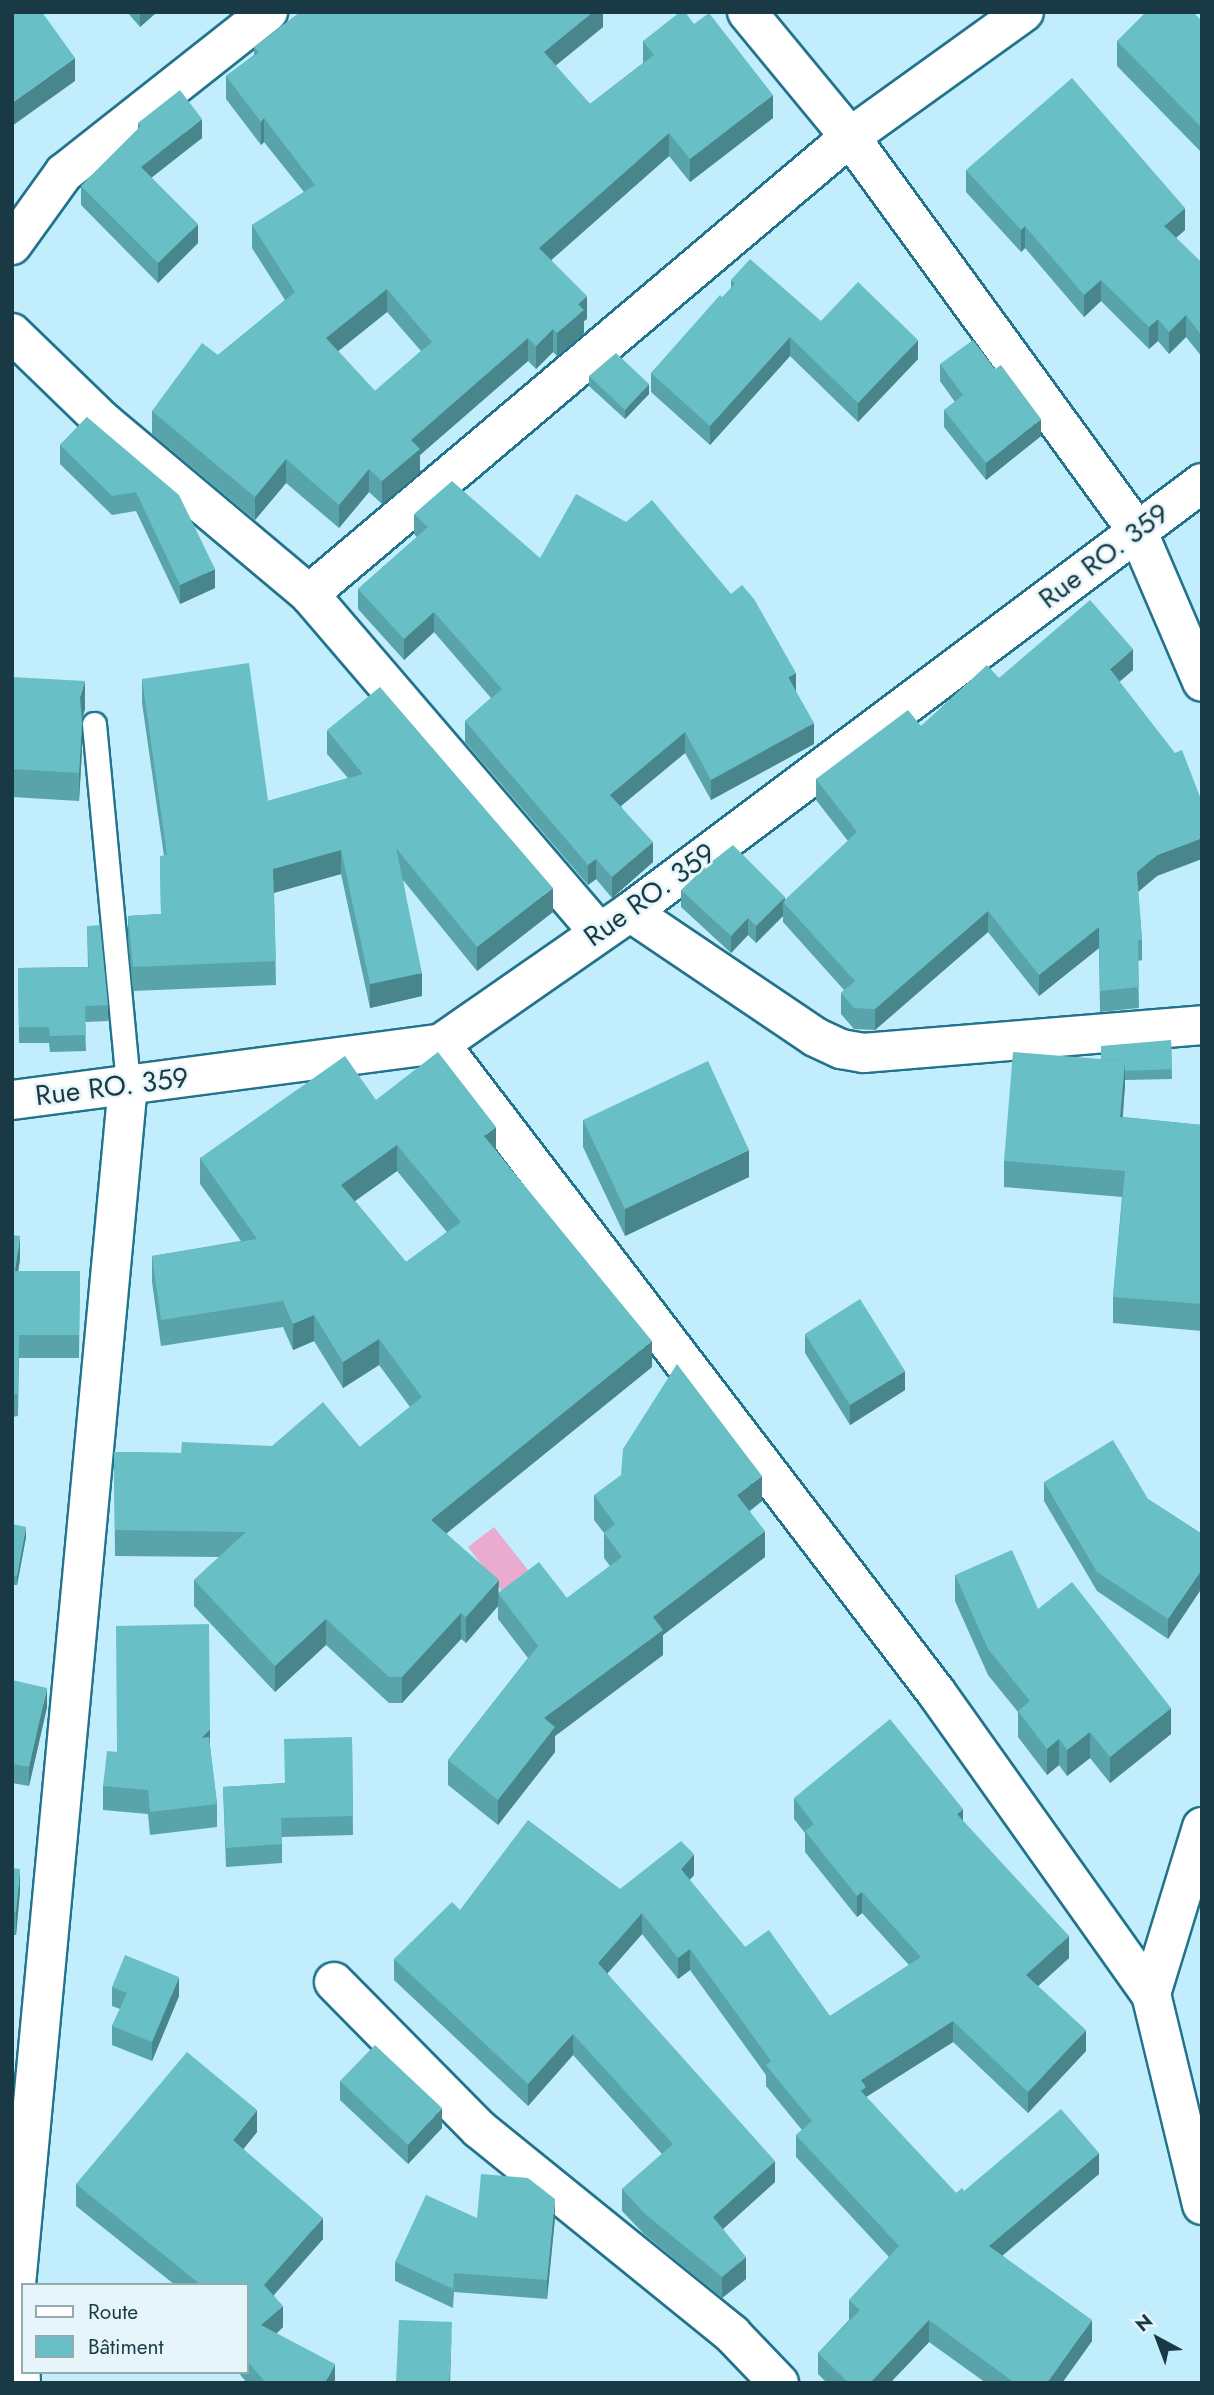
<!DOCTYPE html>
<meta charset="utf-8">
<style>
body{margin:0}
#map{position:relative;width:1214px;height:2395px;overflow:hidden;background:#c1edfd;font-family:Jost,sans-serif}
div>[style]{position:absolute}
.water>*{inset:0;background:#eaabd1}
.roads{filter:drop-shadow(2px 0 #22738c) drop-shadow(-2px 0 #22738c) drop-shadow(0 2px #22738c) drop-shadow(0 -2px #22738c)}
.service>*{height:23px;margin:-11.5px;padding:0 11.5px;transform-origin:11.5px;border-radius:11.5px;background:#fff}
.minor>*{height:38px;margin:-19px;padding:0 19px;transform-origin:19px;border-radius:19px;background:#fff}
.wall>*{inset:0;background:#59a4aa}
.shaded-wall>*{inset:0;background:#49868b}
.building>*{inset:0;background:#68bfc6}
span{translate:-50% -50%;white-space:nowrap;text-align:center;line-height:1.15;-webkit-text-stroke:5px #e6f5fa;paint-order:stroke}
.street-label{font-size:28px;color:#193944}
.frame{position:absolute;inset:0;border:14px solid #193944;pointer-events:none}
.legend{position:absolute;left:21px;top:2283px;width:228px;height:91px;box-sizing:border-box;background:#e6f5fa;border:2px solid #94aab1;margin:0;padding:9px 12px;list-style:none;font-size:21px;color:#193944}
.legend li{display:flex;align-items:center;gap:14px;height:35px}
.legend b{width:35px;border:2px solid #94aab1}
.north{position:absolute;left:1123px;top:2304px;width:70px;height:70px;-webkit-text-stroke:5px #e6f5fa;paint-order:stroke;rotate:319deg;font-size:19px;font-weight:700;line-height:28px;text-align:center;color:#193944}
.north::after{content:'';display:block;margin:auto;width:24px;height:32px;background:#193944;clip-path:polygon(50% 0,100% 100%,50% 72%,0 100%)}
</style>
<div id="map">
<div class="water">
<i style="clip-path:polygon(494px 1527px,535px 1579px,508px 1599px,468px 1547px)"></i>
</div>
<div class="roads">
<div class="service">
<i style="left:94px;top:724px;width:363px;rotate:84.6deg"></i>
</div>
<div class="minor">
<i style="left:747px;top:12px;width:162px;rotate:50.5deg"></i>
<i style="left:850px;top:137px;width:487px;rotate:53.9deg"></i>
<i style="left:1137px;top:530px;width:165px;rotate:66.8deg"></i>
<i style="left:12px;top:245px;width:89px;rotate:-54.2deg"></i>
<i style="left:64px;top:173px;width:260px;rotate:-38.3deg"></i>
<i style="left:12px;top:333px;width:128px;rotate:44.1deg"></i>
<i style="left:104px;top:422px;width:268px;rotate:40deg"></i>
<i style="left:309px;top:594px;width:445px;rotate:49.4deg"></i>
<i style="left:309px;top:594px;width:708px;rotate:-40.19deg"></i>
<i style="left:850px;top:137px;width:214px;rotate:-35.7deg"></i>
<i style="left:630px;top:912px;width:223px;rotate:34deg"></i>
<i style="left:815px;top:1037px;width:29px;rotate:25deg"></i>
<i style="left:841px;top:1049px;width:23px;rotate:10deg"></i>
<i style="left:864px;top:1053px;width:339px;rotate:-4.7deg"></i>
<i style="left:440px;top:1044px;width:816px;rotate:52.57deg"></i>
<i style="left:936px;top:1692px;width:371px;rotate:54.6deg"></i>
<i style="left:12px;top:1100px;width:432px;rotate:-7.5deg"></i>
<i style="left:440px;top:1044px;width:231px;rotate:-34.8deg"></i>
<i style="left:630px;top:912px;width:715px;rotate:-36.87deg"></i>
<i style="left:1202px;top:1827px;width:175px;rotate:107deg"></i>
<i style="left:1151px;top:1994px;width:217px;rotate:76.4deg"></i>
<i style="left:334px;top:1982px;width:206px;rotate:45.4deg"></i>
<i style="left:479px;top:2129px;width:326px;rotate:39deg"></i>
<i style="left:732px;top:2334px;width:68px;rotate:46.2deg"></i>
<i style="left:21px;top:2383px;width:98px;rotate:-92.9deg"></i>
<i style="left:16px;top:2285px;width:1205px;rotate:-84.67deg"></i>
</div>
</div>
<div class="wall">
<i style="clip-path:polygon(127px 12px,157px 12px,140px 27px)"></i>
<i style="clip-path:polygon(evenodd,603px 12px,603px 27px,555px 66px,590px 104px,643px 63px,643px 41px,694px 24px,773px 118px,690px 182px,669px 156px,551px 260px,587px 319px,584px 321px,584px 333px,557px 356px,553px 352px,536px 369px,528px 361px,420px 455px,420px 472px,382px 504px,369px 492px,339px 528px,286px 483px,255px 520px,152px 434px,152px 411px,218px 355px,285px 300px,252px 248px,252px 225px,304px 192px,264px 142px,261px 145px,226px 99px,226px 76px,254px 55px,254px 47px,603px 12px,387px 312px,421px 351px,375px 391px,338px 351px,387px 312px)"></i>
<i style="clip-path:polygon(1202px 21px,1202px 153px,1117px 66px,1117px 41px)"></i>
<i style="clip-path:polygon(138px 123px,202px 138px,151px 177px,198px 243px,158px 283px,81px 205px,81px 186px,138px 129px)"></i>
<i style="clip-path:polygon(966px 170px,1185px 230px,1176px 238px,1202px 263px,1202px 357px,1186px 337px,1169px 354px,1158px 341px,1149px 349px,1101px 301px,1084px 317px,1025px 248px,1021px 252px,966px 192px)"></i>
<i style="clip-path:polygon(731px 280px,821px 321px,918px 359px,858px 422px,790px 356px,710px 445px,651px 392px,651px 373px,731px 288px)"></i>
<i style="clip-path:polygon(940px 364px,1041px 436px,986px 480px,944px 427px,944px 410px,955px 402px,940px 381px)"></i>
<i style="clip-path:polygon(589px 376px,649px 394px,625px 419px,589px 386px)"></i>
<i style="clip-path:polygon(87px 417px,215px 588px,180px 604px,136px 511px,112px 515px,60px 464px,60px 445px)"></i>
<i style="clip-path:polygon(414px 514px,540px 558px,796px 691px,814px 744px,711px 800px,685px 753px,621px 806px,653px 862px,612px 898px,596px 879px,588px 885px,465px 742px,465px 721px,491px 698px,434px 632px,404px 660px,358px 609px,358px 589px,417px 537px,414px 534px)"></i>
<i style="clip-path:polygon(1133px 670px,1119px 682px,1157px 876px,1138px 891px,1142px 940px,1142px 960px,1138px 961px,1139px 1008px,1100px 1012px,1099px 948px,1039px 996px,988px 932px,875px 1030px,854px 1029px,841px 1014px,841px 993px,844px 990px,783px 922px,783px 916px,756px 943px,748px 935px,731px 953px,681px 907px,681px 890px,785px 900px,848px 841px,816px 800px,816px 779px,921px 726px,999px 678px)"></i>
<i style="clip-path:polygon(12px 677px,85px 709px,82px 718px,82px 750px,79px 801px,12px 797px)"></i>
<i style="clip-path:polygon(142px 679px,268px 801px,348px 778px,327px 754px,327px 730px,553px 912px,477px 971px,403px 880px,422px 996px,370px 1008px,341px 874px,274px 893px,276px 985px,133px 991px,128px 940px,128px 916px,161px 914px,160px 856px,164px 856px,142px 703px)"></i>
<i style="clip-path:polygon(87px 926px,108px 1005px,108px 1021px,85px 1022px,86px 1051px,50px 1052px,49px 1043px,19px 1043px,18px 968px,88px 967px)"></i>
<i style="clip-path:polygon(1171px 1040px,1172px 1079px,1125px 1080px,1123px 1117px,1202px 1125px,1202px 1331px,1113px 1323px,1113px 1297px,1122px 1197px,1004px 1187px,1004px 1161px,1101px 1059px)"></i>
<i style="clip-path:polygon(evenodd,376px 1100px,496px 1150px,652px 1367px,446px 1533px,499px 1593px,567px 1598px,610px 1566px,604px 1558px,604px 1533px,594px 1520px,594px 1495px,762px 1501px,750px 1511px,765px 1557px,663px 1635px,663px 1655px,555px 1736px,555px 1752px,498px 1825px,448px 1785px,448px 1760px,528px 1658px,498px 1619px,498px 1606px,466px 1643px,461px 1639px,402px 1703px,389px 1703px,326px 1645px,275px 1692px,194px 1606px,194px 1580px,219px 1557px,115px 1556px,114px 1452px,181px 1453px,272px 1446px,360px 1447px,410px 1407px,379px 1365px,343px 1388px,314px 1341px,293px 1350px,283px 1327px,161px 1346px,152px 1282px,152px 1256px,241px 1241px,200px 1184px,200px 1158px,376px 1100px,397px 1171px,447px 1232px,406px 1262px,355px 1201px,397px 1171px)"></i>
<i style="clip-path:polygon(583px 1120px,749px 1177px,625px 1236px,583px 1147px)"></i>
<i style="clip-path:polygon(12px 1235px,20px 1259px,18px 1271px,80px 1271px,79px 1358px,19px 1358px,18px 1416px,12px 1417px)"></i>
<i style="clip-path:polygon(805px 1334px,905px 1390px,850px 1425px,805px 1353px)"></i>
<i style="clip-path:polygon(1044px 1482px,1148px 1499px,1202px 1534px,1168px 1639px,1097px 1591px,1044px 1501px)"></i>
<i style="clip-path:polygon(12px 1524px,26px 1537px,17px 1585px,12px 1585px)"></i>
<i style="clip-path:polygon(955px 1575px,1038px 1609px,1171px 1734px,1110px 1783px,1090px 1758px,1067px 1776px,1059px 1765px,1047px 1775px,1018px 1737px,1018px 1712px,988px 1675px,955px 1601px)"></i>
<i style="clip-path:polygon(12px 1680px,47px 1707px,29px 1786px,12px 1783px)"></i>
<i style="clip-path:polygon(352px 1737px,353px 1835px,282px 1837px,282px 1863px,226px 1867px,223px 1787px,285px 1783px)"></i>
<i style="clip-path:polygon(210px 1747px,217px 1804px,217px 1827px,150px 1835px,148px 1814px,103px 1810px,103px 1786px,117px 1752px)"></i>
<i style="clip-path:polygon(794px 1798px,963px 1821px,1069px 1958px,1038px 1986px,1086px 2051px,1028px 2113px,953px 2042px,866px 2097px,956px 2193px,964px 2191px,1099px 2174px,1002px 2255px,1092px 2341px,1062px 2383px,986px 2383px,929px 2342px,890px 2383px,827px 2383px,818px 2374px,818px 2353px,849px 2320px,849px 2300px,889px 2257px,796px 2157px,796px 2135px,802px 2130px,766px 2086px,766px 2075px,690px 1970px,678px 1979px,642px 1934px,607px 1974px,775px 2182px,723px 2229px,746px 2279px,722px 2298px,644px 2234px,622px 2211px,622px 2189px,662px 2154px,573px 2055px,528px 2106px,394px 1980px,394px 1959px,460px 1910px,620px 1889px,694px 1875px,689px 1880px,745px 1947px,830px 2016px,909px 1965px,862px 1913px,857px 1917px,805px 1852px,805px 1833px,794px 1819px)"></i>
<i style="clip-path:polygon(12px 1868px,20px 1891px,16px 1935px,12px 1935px)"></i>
<i style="clip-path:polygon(112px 1987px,179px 1996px,152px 2061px,112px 2045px,112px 2026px,120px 2009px,112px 2006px)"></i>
<i style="clip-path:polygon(340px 2081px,442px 2128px,408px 2164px,340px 2100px)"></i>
<i style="clip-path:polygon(257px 2132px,243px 2149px,323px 2239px,274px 2295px,283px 2327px,276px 2334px,335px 2383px,247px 2383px,238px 2372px,247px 2372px,247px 2285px,175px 2285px,76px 2206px,76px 2184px)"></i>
<i style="clip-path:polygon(477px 2218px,555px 2218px,547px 2299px,454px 2292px,453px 2308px,395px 2281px,395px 2262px)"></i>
</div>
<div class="shaded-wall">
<i style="clip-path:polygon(140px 12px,157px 12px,140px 27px)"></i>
<i style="clip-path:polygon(593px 12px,603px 12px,603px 27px,544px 75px,544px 52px)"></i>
<i style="clip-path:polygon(75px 58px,75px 81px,12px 126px,12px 103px)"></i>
<i style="clip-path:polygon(773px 95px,773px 118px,690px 182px,690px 159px)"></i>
<i style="clip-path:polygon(264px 118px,264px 142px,261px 145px,261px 122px)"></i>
<i style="clip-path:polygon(202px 119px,202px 138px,141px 186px,141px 167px)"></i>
<i style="clip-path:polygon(669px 133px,669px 156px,539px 271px,539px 248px)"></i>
<i style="clip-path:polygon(1185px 208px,1185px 230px,1164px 248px,1164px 226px)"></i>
<i style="clip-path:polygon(198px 224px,198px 243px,158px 283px,158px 263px)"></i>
<i style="clip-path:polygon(1025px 226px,1025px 248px,1021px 252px,1021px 230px)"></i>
<i style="clip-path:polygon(1101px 280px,1101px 301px,1084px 317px,1084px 295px)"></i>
<i style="clip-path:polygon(387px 289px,387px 312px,326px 361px,326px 338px)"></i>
<i style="clip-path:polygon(587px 296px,587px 319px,584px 321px,584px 333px,557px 356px,557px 333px,578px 304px)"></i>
<i style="clip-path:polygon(1186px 315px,1186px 337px,1169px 354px,1169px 332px)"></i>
<i style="clip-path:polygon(1158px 319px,1158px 341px,1149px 349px,1149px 327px)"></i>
<i style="clip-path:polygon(553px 329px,553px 352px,536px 369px,536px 346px)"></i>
<i style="clip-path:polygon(790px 337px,790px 356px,710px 445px,710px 426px)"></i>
<i style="clip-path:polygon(528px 338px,528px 361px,420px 455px,420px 472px,382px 504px,382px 481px,411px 440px)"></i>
<i style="clip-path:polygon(918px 340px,918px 359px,858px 422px,858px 403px)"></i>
<i style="clip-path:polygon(649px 384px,649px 394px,625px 419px,625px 410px)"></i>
<i style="clip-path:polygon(1041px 419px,1041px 436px,986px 480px,986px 463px)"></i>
<i style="clip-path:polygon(286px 459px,286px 483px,255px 520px,255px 497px)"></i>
<i style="clip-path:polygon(369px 469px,369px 492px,339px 528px,339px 505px)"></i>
<i style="clip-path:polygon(215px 569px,215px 588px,180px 604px,180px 585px)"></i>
<i style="clip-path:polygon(434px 612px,434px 632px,404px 660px,404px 639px)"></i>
<i style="clip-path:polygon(1133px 649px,1133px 670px,1110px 690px,1110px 669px)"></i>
<i style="clip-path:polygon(796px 673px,796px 693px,788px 677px)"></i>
<i style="clip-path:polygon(85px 681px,85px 709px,80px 725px,80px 697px)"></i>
<i style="clip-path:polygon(82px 722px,82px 750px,79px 801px,79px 773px)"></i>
<i style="clip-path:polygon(814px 723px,814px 744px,711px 800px,711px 780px)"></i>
<i style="clip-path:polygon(685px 732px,685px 753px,610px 815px,610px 795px)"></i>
<i style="clip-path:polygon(1202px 838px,1202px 859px,1157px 876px,1137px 893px,1137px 872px,1157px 855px)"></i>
<i style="clip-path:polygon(653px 842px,653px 862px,612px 898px,612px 877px)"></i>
<i style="clip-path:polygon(341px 850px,341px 874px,273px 893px,273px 869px)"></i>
<i style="clip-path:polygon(596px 859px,596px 879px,588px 885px,588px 865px)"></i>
<i style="clip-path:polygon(553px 888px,553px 912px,477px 971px,477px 947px)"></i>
<i style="clip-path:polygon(785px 897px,785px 904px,783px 902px,783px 916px,756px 943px,756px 926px)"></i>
<i style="clip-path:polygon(988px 911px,988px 932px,875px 1030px,875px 1009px)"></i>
<i style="clip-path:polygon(748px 918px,748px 935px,731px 953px,731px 936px)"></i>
<i style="clip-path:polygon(1099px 927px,1099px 948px,1039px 996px,1039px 975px)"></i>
<i style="clip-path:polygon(422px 973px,422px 996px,370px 1008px,370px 984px)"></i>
<i style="clip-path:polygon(1125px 1061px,1125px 1087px,1120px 1143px,1120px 1117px)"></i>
<i style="clip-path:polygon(496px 1127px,496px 1153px,484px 1136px)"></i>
<i style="clip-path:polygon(397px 1145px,397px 1171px,341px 1211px,341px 1185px)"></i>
<i style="clip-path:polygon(749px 1150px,749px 1177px,625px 1236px,625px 1209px)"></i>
<i style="clip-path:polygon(20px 1236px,20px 1259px,15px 1293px,15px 1271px)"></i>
<i style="clip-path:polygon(314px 1315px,314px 1341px,293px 1350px,293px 1324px)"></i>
<i style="clip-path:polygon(379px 1339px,379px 1365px,343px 1388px,343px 1362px)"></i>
<i style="clip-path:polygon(652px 1341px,652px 1367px,431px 1546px,431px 1520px)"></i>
<i style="clip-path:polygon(905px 1371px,905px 1390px,850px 1425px,850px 1405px)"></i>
<i style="clip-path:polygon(762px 1476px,762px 1501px,737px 1520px,737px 1495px)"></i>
<i style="clip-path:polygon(26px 1527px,26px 1537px,17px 1585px,17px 1576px)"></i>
<i style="clip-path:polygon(765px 1531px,765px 1557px,663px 1635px,663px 1655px,555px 1736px,555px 1752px,498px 1825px,498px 1800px,544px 1718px,653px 1617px)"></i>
<i style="clip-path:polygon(1202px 1569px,1202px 1588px,1168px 1639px,1168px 1619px)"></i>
<i style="clip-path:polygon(499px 1580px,498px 1606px,466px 1643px,466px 1617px)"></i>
<i style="clip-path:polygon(461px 1613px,461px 1639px,402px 1703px,402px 1677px)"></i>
<i style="clip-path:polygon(326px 1619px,326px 1645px,275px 1692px,275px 1666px)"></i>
<i style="clip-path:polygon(47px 1688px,47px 1707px,29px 1786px,29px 1767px)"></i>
<i style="clip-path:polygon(1171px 1708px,1171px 1734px,1110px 1783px,1110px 1757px)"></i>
<i style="clip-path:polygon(210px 1729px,210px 1752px,201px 1738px)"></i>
<i style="clip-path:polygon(1090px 1732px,1090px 1758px,1067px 1776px,1067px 1750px)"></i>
<i style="clip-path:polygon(1059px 1739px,1059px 1765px,1047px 1775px,1047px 1749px)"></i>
<i style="clip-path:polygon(963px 1809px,963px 1831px,957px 1814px)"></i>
<i style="clip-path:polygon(694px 1854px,694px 1875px,681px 1890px,681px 1869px)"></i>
<i style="clip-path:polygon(20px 1869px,20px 1891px,16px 1935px,16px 1912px)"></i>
<i style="clip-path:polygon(862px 1892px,862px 1913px,857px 1917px,857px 1896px)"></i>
<i style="clip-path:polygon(642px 1913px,642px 1934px,598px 1984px,598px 1963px)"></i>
<i style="clip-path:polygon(1069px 1936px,1069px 1958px,1026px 1997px,1026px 1975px)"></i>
<i style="clip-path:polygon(690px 1949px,690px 1970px,678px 1979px,678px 1958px)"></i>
<i style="clip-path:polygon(179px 1977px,179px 1996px,152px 2061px,152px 2042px)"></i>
<i style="clip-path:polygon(953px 2021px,953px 2042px,866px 2097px,861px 2112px,861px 2080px)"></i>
<i style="clip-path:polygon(1086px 2030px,1086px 2051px,1028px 2113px,1028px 2092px)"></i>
<i style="clip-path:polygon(573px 2034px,573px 2055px,528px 2106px,528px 2084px)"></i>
<i style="clip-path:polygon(442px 2108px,442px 2128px,408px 2164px,408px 2145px)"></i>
<i style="clip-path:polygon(257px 2110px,257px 2132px,233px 2162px,233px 2140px)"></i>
<i style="clip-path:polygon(1099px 2153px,1099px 2174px,989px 2267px,989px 2246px)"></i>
<i style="clip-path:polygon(775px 2161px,775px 2182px,713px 2238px,713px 2217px)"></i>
<i style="clip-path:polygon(555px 2199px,555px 2218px,547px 2299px,547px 2280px)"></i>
<i style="clip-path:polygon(323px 2218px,323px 2239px,264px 2306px,264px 2285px)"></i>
<i style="clip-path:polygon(746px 2257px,746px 2279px,722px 2298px,722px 2277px)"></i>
<i style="clip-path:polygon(283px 2306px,283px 2327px,261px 2347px,261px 2325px)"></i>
<i style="clip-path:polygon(929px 2320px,929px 2342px,890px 2383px,870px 2383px)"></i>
<i style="clip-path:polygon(1092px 2320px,1092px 2341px,1062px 2383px,1047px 2383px)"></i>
<i style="clip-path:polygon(452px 2322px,450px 2383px,449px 2383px)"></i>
<i style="clip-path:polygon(335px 2364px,335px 2383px,325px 2383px)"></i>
</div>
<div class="building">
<i style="clip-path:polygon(12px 12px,42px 12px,75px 58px,12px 103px)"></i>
<i style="clip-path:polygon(evenodd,300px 12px,593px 12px,544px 52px,590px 104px,654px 55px,643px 41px,680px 12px,685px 12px,694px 24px,709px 13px,773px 95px,690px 159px,669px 133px,539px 248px,587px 296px,578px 304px,584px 310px,557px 333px,553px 329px,536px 346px,528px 338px,411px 440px,420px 449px,382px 481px,369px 469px,339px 505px,286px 459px,255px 497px,152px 411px,202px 343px,218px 355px,295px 292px,252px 225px,315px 185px,264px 118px,261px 122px,226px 76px,259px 52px,254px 47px,300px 12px,387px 289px,432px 342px,375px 391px,326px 338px,387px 289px)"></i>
<i style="clip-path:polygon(1146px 12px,1193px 12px,1202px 21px,1202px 128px,1117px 41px)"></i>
<i style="clip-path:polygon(1072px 78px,1185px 208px,1164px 226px,1202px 263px,1202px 336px,1186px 315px,1169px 332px,1158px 319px,1149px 327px,1101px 280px,1084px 295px,1025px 226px,1021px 230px,966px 170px)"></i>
<i style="clip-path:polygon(180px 90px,202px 119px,141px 167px,198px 224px,158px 263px,81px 186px,141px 126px,138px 123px)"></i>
<i style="clip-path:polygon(750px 259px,821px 321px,858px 282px,918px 340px,858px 403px,790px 337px,710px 426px,651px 373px,720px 295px,723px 298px,735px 283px,731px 280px)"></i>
<i style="clip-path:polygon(973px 340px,995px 369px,1001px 365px,1041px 419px,986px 463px,944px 410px,963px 395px,940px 364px)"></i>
<i style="clip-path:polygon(616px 353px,649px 384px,625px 410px,589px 376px)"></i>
<i style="clip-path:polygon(87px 417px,179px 495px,215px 569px,180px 585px,136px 492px,112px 496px,60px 445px)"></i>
<i style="clip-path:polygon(452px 481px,540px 558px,576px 494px,626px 522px,652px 500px,731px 594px,742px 585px,754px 599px,796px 673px,788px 677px,814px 723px,711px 780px,685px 732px,610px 795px,653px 842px,612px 877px,596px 859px,588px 865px,465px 721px,502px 689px,434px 612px,404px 639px,358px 589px,428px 527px,414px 514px)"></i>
<i style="clip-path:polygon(1090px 600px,1133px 649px,1110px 669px,1175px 753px,1182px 750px,1202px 802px,1202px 838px,1157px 855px,1137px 872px,1142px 940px,1138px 940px,1139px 987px,1100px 991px,1099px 927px,1039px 975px,988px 911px,875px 1009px,854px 1008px,841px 993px,855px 981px,783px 902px,857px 832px,816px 779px,908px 710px,921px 726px,987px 665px,999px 678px)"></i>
<i style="clip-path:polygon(249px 663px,268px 801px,363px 774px,327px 730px,380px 687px,553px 888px,477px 947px,396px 848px,422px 973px,370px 984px,341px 850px,273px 869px,276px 961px,133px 967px,128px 916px,161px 914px,160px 856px,167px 855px,142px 679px)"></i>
<i style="clip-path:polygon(12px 677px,85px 681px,80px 697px,82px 722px,79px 773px,12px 769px)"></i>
<i style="clip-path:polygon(733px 845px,785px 897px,756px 926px,748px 918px,731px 936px,681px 890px,705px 867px)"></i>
<i style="clip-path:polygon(100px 925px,108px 1005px,85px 1006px,86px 1035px,50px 1036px,49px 1027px,19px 1027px,18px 968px,89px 967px,87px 926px)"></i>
<i style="clip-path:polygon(1171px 1040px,1172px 1069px,1125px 1071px,1125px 1061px,1101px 1059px,1101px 1046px)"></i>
<i style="clip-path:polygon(evenodd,438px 1052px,496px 1127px,484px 1136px,652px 1341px,431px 1520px,499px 1580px,466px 1617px,461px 1613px,402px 1677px,389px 1677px,326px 1619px,275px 1666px,194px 1580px,246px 1532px,115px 1530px,114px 1452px,181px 1453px,182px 1442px,272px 1446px,323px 1402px,360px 1447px,422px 1397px,379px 1339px,343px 1362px,314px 1315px,293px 1324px,283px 1301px,161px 1320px,152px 1256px,257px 1239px,200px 1158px,345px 1056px,376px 1100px,438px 1052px,397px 1145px,461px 1222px,406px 1262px,341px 1185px,397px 1145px)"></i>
<i style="clip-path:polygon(1013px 1052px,1125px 1061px,1120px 1117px,1202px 1125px,1202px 1304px,1113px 1297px,1125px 1171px,1004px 1161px)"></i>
<i style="clip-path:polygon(708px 1061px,749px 1150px,625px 1209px,583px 1120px)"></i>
<i style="clip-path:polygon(12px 1235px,20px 1236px,15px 1271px,80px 1271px,79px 1335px,19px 1335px,18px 1394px,12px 1394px)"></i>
<i style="clip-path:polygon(860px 1299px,905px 1371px,850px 1405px,805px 1334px)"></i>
<i style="clip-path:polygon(677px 1364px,762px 1476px,737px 1495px,765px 1531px,653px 1617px,663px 1630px,544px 1718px,555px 1727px,498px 1800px,448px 1760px,538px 1646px,498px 1593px,539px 1562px,567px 1598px,622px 1557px,604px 1533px,615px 1524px,594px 1495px,621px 1475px,623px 1449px)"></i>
<i style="clip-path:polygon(1113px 1440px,1148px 1499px,1202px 1534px,1202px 1569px,1168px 1619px,1097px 1572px,1044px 1482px)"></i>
<i style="clip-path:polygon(12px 1524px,26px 1527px,17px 1576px,12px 1575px)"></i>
<i style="clip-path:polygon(1012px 1550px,1038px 1609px,1072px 1582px,1171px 1708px,1110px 1757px,1090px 1732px,1067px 1750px,1059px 1739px,1047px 1749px,1018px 1711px,1030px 1701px,988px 1649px,955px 1575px)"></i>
<i style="clip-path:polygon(209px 1624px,210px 1729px,201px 1738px,209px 1737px,217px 1804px,150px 1812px,148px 1790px,103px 1786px,107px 1751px,117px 1752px,116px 1626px)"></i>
<i style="clip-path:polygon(12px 1680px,47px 1688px,29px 1767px,12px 1764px)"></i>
<i style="clip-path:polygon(890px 1719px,963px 1809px,957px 1814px,1069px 1936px,1026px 1975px,1086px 2030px,1028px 2092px,953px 2021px,861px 2080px,866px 2087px,861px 2091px,956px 2193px,962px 2188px,964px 2191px,1061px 2109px,1099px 2153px,989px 2246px,1092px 2320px,1047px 2383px,1015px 2383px,929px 2320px,870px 2383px,849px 2383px,818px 2353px,860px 2310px,849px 2300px,899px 2246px,796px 2135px,812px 2121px,766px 2065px,771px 2061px,690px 1949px,678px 1958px,642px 1913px,598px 1963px,775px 2161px,713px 2217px,746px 2257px,722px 2277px,644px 2213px,622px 2189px,673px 2144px,573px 2034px,528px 2084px,394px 1959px,452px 1902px,460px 1910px,528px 1820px,620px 1889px,681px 1841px,694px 1854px,681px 1869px,745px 1947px,769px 1930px,830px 2016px,921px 1957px,862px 1892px,857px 1896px,805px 1831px,814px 1824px,794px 1798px)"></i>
<i style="clip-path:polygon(352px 1737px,353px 1816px,281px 1818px,282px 1844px,226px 1848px,223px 1787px,285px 1783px,284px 1739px)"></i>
<i style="clip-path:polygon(12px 1868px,20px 1869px,16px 1912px,12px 1912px)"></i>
<i style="clip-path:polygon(125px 1955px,179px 1977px,152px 2042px,112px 2026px,127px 1993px,112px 1987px)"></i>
<i style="clip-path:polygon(375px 2045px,442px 2108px,408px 2145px,340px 2081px)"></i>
<i style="clip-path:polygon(187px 2052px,257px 2110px,233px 2140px,323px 2218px,264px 2285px,283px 2306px,261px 2325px,335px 2364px,325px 2383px,266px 2383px,247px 2361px,247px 2285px,201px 2285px,76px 2184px)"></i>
<i style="clip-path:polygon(481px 2174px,528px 2178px,555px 2199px,547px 2280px,454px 2273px,453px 2289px,395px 2262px,426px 2195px,477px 2218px)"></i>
<i style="clip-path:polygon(399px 2320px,452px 2322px,449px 2383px,396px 2383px)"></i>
</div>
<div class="street-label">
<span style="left:1104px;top:556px;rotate:-37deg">Rue RO. 359</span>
<span style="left:650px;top:895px;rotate:-36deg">Rue RO. 359</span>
<span style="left:112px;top:1087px;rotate:-7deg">Rue RO. 359</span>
</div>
<div class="frame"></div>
<ul class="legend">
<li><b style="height:9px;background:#fff"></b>Route</li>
<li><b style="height:19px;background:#68bfc6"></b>Bâtiment</li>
</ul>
<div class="north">N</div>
</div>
